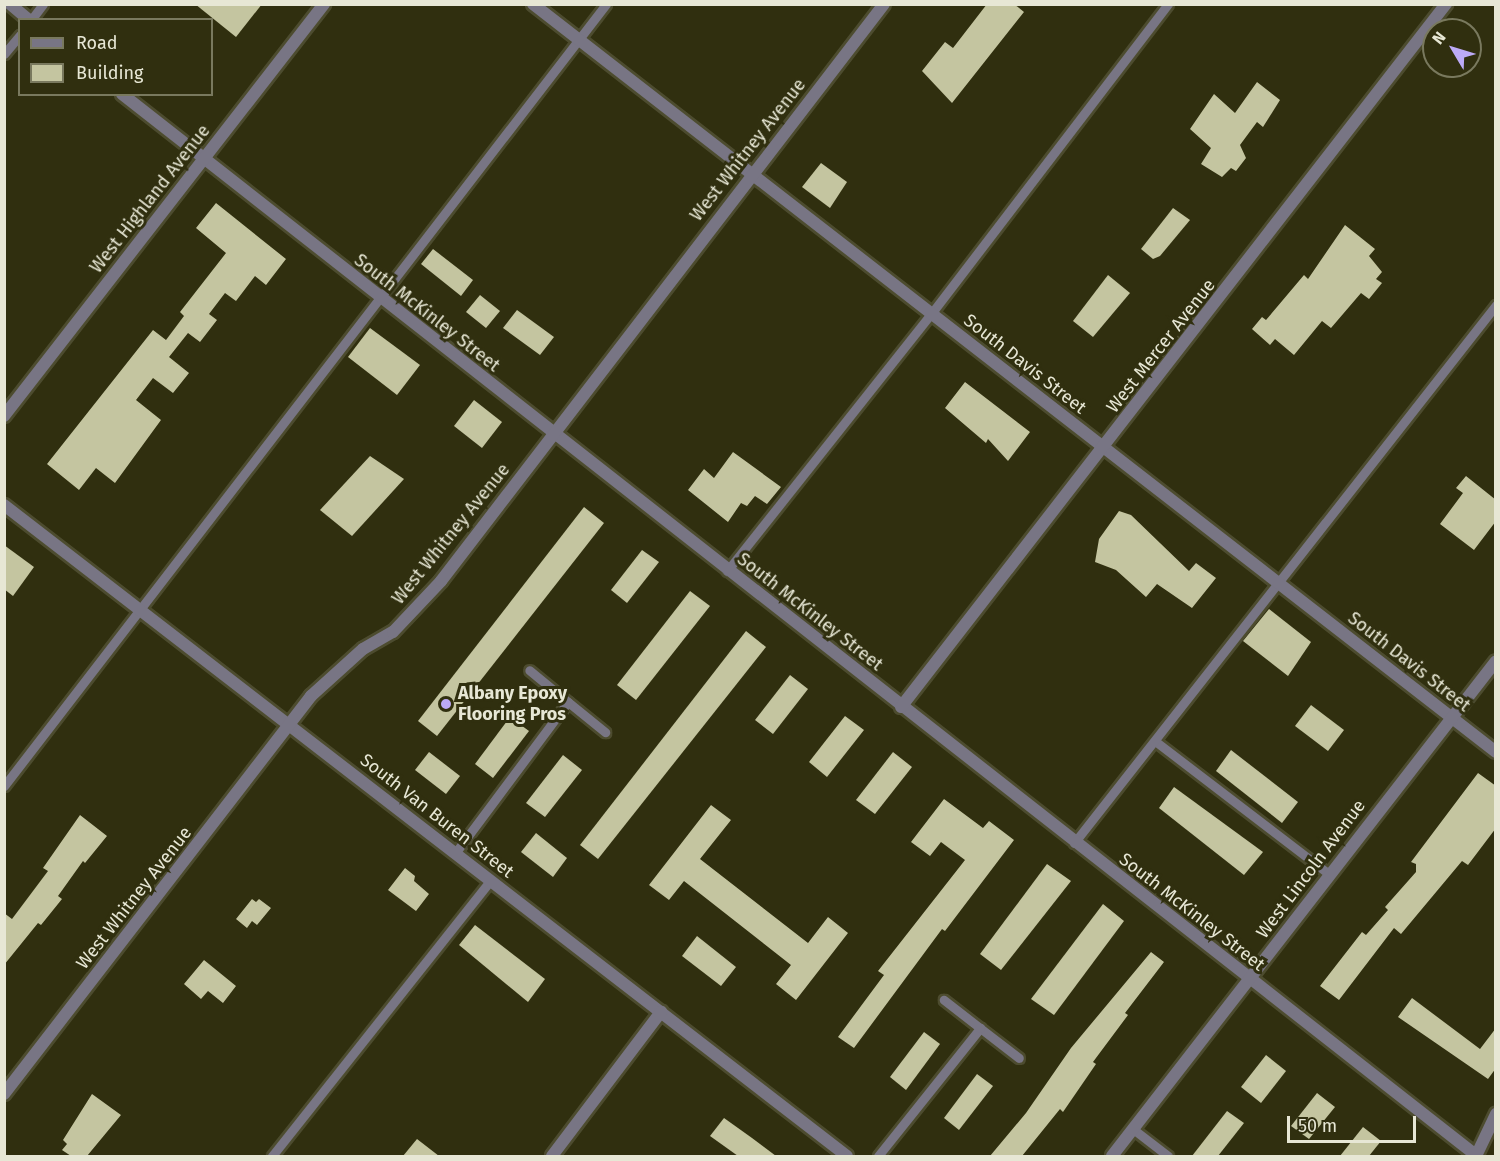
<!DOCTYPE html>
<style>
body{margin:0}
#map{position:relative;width:1500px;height:1161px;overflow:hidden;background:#302f0f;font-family:"Fira Sans",sans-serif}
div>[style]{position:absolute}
.building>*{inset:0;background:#c4c5a0}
.roads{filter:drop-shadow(2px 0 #4d4c2f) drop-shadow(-2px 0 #4d4c2f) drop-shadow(0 2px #4d4c2f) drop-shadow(0 -2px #4d4c2f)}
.service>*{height:9px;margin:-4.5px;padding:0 4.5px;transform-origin:4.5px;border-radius:4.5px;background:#787584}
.minor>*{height:12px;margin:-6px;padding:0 6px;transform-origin:6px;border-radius:6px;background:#787584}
.tertiary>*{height:12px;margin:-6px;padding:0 6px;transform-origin:6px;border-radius:6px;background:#787584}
.dots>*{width:16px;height:16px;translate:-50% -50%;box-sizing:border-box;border:3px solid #302f0f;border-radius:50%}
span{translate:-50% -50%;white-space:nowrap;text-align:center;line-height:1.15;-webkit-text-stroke:6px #302f0f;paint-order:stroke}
.street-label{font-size:18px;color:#e7e7d5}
.poi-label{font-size:18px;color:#e7e7d5;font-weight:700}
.left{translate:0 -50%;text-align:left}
.frame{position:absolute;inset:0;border:6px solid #e7e7d5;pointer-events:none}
.legend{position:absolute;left:18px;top:18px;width:195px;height:78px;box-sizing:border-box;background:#302f0f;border:2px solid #79795e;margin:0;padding:8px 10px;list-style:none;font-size:18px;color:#e7e7d5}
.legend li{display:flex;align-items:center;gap:12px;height:30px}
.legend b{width:30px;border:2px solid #79795e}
.north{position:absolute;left:1422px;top:18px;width:60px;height:60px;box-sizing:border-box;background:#302f0f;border:2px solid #79795e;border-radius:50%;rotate:308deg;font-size:16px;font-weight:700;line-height:24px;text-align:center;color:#e7e7d5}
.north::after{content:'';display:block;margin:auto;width:21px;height:27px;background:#bcaaf6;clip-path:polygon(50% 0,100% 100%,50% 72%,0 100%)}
.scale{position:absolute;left:1287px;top:1116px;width:129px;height:27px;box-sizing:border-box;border:3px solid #e7e7d5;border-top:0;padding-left:8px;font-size:18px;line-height:21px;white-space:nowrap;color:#e7e7d5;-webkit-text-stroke:4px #302f0f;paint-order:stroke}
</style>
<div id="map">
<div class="building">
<i style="clip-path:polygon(195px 4px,262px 4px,236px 37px)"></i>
<i style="clip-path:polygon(987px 4px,1014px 4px,1024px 12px,952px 103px,922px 71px,945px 42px,953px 48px)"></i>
<i style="clip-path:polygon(1257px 82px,1280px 100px,1263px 127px,1257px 122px,1240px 145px,1246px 158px,1236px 171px,1231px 168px,1222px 177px,1201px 164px,1211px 148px,1190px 129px,1214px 94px,1235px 113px)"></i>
<i style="clip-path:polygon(821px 163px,847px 182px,830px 208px,802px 187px)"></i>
<i style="clip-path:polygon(216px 203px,286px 259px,266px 285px,255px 276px,236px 301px,225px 293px,209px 314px,217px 320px,200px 342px,188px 333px,169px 357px,189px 373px,173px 393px,153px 378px,136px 400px,161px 420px,115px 483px,96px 468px,79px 490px,47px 464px,153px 330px,166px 340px,184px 316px,180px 312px,226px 253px,196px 228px)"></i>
<i style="clip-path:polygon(1173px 208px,1190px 220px,1160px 256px,1153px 259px,1141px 249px)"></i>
<i style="clip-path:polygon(1345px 225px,1375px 249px,1369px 256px,1382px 272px,1376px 279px,1382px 283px,1369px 299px,1361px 293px,1331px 328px,1322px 321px,1294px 355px,1275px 339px,1270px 345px,1252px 329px,1262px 317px,1266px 320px,1304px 275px,1308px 279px)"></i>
<i style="clip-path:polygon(433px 249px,473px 280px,461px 296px,421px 264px)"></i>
<i style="clip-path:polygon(1108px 275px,1130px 293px,1093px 337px,1073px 321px)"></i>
<i style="clip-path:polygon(480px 295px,500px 311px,486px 328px,466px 312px)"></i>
<i style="clip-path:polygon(517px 310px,554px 337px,540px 355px,503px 328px)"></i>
<i style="clip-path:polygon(370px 328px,420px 365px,397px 395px,348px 357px)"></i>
<i style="clip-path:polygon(965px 382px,1030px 432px,1008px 461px,988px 439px,986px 443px,945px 408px)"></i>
<i style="clip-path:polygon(474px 400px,502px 422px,482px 448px,454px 426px)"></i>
<i style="clip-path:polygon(733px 452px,781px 487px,767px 504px,755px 496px,747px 506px,741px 503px,728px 522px,688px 490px,704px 469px,714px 478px)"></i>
<i style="clip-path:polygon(370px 456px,404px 479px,352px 536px,320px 510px)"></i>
<i style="clip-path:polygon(1466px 476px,1496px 500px,1496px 521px,1474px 550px,1440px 524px,1463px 493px,1456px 488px)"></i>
<i style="clip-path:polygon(584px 507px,604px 523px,437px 736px,418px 721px)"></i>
<i style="clip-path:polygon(1119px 511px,1131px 515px,1189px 571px,1196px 563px,1216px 578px,1192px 608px,1157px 584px,1146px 597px,1116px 570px,1095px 562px,1099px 539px)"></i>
<i style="clip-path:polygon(4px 545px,34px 567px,13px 596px,4px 589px)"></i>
<i style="clip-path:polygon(642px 550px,659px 562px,627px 603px,611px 590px)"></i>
<i style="clip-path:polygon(690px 591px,710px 606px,636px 700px,617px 685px)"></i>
<i style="clip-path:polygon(1269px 609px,1311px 642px,1288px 676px,1243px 641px)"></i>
<i style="clip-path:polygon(746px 631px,766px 647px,598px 859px,580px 845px)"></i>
<i style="clip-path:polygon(790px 675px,808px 689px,773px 734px,755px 720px)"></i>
<i style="clip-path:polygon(1311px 705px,1344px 730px,1328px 751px,1295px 726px)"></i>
<i style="clip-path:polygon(845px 716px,864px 730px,827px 777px,809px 762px)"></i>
<i style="clip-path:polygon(510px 717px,529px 731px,493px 778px,475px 764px)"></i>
<i style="clip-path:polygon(1231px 750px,1298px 802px,1282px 823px,1216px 771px)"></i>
<i style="clip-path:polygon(429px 752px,460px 776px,446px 794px,415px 770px)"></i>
<i style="clip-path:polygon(893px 752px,912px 767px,875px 814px,856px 800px)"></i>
<i style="clip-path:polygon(563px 755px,582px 770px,545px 817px,526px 803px)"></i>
<i style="clip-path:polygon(1478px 773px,1496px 786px,1496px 828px,1468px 865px,1462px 861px,1401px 934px,1394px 928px,1339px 1000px,1320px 986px,1362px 932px,1366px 935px,1388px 910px,1385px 907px,1416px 872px,1416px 864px,1411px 862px)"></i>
<i style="clip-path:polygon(1174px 787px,1263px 852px,1244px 875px,1159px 808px)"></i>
<i style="clip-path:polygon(944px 799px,983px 828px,989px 821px,1014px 840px,945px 931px,942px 929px,854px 1048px,838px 1037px,884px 975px,878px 971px,965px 860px,941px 842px,930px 856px,911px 842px)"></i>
<i style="clip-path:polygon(711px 805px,731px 820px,700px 859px,808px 943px,828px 917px,848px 933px,796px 1000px,776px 984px,791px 965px,684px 881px,669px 900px,649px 885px)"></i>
<i style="clip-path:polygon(80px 815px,107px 836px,85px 863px,83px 861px,58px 896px,62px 899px,41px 925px,38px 923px,4px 965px,4px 913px,12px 919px,48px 871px,43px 868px)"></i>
<i style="clip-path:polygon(536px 833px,567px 858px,553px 877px,521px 852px)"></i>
<i style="clip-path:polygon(1047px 864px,1071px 881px,1001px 970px,980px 954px)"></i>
<i style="clip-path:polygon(405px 868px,415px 876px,414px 881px,429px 894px,416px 911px,388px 890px)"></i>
<i style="clip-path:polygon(252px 899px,256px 902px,259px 899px,271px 908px,257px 925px,252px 921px,247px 928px,236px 919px)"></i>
<i style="clip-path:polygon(1103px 904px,1124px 921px,1054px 1015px,1031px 999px)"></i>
<i style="clip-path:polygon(475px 925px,545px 979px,528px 1002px,459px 945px)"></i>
<i style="clip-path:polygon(697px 936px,736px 967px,721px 986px,682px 956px)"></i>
<i style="clip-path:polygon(1151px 952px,1164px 962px,1125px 1013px,1128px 1015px,1093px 1062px,1096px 1064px,1063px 1112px,1060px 1109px,1022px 1156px,990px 1156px,1026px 1113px,1071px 1048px)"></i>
<i style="clip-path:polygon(204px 960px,236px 986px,223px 1003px,208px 991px,201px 999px,184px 984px)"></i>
<i style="clip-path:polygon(1412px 998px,1480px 1049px,1496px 1028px,1496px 1068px,1488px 1079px,1398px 1017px)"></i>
<i style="clip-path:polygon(924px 1032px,940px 1044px,906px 1090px,890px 1077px)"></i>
<i style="clip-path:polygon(1266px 1055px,1286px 1071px,1261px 1103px,1241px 1087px)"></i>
<i style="clip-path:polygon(977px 1074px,993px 1086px,959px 1130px,944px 1118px)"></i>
<i style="clip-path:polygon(1317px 1093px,1335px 1107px,1309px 1139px,1291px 1126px)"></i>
<i style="clip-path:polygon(92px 1094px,121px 1115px,87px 1156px,71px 1156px,62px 1150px,67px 1144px,63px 1140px)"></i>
<i style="clip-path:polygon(1227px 1111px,1244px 1123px,1218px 1156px,1192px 1156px)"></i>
<i style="clip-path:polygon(724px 1118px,752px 1138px,776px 1156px,738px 1156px,710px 1136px)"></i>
<i style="clip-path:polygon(1363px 1127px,1381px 1141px,1369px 1156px,1340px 1156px)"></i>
<i style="clip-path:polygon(417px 1139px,439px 1156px,403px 1156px)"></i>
</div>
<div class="roads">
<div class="service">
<i style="left:31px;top:20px;width:20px;rotate:-53deg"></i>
<i style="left:4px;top:54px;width:25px;rotate:-50deg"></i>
<i style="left:727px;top:571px;width:328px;rotate:-51.6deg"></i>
<i style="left:931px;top:314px;width:390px;rotate:-52.6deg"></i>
<i style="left:568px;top:702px;width:48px;rotate:39deg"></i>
<i style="left:1155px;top:741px;width:220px;rotate:37.4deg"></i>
<i style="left:4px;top:786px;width:987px;rotate:-52.41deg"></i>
<i style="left:1074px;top:843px;width:684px;rotate:-51.89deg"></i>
<i style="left:456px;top:852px;width:187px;rotate:-53.3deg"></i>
<i style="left:568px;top:702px;width:50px;rotate:-140.6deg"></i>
<i style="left:980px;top:1028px;width:49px;rotate:37.6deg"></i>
<i style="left:1133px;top:1129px;width:44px;rotate:37.6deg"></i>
<i style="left:272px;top:1156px;width:352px;rotate:-51.6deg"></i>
<i style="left:878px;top:1156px;width:164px;rotate:-51.4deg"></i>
<i style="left:980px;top:1028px;width:46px;rotate:-142.1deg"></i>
</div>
<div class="minor">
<i style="left:10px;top:4px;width:25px;rotate:40deg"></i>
<i style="left:533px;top:4px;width:1219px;rotate:37.84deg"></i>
<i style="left:122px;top:94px;width:1722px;rotate:38.09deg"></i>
<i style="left:4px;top:505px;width:1065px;rotate:37.68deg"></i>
<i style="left:901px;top:707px;width:890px;rotate:-52.22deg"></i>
<i style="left:4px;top:1094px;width:503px;rotate:-52.35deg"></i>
<i style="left:311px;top:696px;width:70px;rotate:-42.1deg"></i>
<i style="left:363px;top:649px;width:34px;rotate:-30deg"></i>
<i style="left:393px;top:632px;width:70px;rotate:-46.7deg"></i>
<i style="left:441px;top:581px;width:727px;rotate:-52.48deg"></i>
<i style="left:552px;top:1156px;width:181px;rotate:-52.9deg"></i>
<i style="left:1112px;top:1156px;width:626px;rotate:-52.2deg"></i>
</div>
<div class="tertiary">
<i style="left:4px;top:416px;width:522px;rotate:-52.16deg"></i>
<i style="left:1476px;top:1156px;width:47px;rotate:-64.5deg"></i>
</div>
</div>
<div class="dots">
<i style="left:446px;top:704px;background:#bcaaf6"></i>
</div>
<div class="street-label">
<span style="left:748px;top:150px;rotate:-52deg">West Whitney Avenue</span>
<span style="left:150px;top:199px;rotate:-52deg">West Highland Avenue</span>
<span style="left:427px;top:313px;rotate:38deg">South McKinley Street</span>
<span style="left:1161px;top:346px;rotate:-52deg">West Mercer Avenue</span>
<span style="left:1025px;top:364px;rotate:38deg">South Davis Street</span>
<span style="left:451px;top:534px;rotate:-51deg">West Whitney Avenue</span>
<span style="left:810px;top:612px;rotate:38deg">South McKinley Street</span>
<span style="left:1409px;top:662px;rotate:38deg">South Davis Street</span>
<span style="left:437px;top:816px;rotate:38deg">South Van Buren Street</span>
<span style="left:1311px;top:869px;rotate:-53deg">West Lincoln Avenue</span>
<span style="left:134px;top:898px;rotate:-52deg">West Whitney Avenue</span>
<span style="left:1192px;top:912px;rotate:38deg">South McKinley Street</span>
</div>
<div class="poi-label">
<span class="left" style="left:458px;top:704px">Albany Epoxy<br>Flooring Pros</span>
</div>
<div class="frame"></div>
<ul class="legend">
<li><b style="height:8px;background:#787584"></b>Road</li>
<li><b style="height:16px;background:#c4c5a0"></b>Building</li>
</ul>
<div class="north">N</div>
<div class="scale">50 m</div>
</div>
